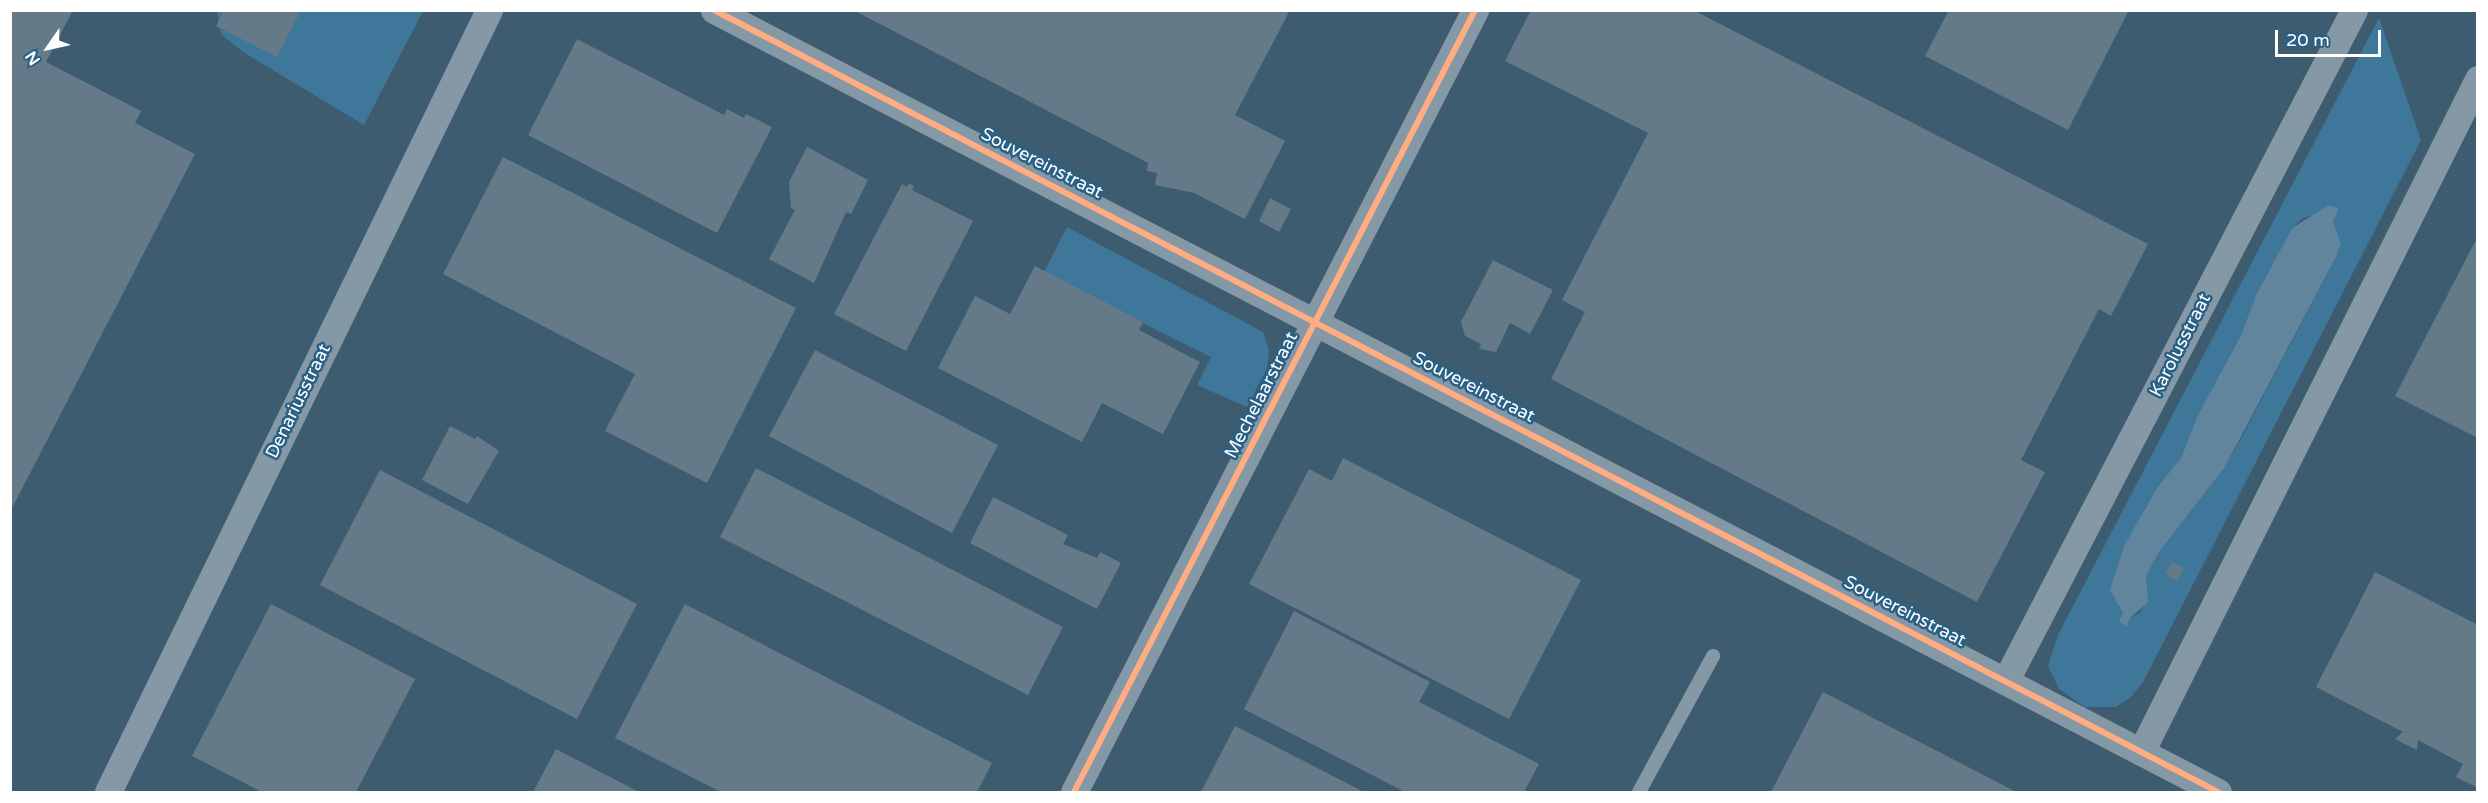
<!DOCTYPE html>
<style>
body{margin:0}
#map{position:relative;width:2488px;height:803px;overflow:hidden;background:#3e5c70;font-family:"Varela Round",sans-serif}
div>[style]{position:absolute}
.green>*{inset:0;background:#3e779a}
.water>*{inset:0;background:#61859d}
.building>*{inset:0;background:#647a89}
.lane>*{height:14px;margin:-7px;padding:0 7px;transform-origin:7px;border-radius:7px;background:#8598a6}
.street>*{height:27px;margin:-13.5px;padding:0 13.5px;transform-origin:13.5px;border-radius:13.5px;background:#8598a6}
.cycleway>*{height:6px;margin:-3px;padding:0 3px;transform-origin:3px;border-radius:3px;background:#ffac80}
span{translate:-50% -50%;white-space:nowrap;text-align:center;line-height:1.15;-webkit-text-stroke:5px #296085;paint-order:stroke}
.street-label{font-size:18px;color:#fff}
.frame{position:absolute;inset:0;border:12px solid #fff;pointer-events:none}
.north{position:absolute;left:18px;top:18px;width:60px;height:60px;-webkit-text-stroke:4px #296085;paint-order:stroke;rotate:236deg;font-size:16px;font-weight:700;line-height:24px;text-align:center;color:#fff}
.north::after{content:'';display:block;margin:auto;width:21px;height:27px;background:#fff;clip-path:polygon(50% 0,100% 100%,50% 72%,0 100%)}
.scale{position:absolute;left:2275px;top:30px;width:106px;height:27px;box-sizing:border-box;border:3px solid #fff;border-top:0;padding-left:8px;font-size:18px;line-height:21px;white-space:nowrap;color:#fff;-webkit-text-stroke:4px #296085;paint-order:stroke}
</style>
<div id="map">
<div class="green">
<i style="clip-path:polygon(217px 10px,423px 11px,364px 125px,243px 52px,221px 34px)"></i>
<i style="clip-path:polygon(evenodd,2379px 18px,2421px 140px,2143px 682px,2131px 697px,2116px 707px,2085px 707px,2059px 689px,2048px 666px,2058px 635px,2379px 18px,2338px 209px,2333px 221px,2341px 244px,2336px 257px,2243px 435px,2225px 467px,2159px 552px,2146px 577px,2141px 612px,2129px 619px,2119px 607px,2145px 508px,2181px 458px,2198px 415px,2241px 335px,2256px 295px,2292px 228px,2303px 218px,2338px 209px)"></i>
<i style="clip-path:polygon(1067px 227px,1263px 332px,1269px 350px,1267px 368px,1247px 407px,1197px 385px,1211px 357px,1043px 274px)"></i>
</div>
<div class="water">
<i style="clip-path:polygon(2329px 205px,2339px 209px,2333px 221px,2341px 244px,2336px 257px,2225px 467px,2159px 552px,2146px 577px,2148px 602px,2129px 619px,2127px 627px,2119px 621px,2123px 613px,2110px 590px,2124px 546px,2157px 488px,2181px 458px,2198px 415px,2241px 335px,2256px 295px,2292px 228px)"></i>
</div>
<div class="building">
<i style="clip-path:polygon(10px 10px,73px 10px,46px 62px,141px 111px,135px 123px,195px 154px,10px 512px)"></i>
<i style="clip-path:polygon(224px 10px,301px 10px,277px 57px,216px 26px)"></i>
<i style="clip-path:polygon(853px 10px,1290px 10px,1235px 115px,1285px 141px,1245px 219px,1194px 193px,1155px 185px,1157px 173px,1147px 171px,1148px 163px)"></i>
<i style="clip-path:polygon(1531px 10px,1693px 10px,2148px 244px,2111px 316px,2099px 309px,2021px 460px,2045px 472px,1977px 602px,1551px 379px,1585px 312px,1562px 300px,1648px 133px,1505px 61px)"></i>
<i style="clip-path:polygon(1949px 10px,2129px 10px,2068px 130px,1925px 56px)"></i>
<i style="clip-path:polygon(577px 39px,724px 115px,727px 109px,744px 118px,746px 114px,772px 127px,717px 233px,528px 135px)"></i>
<i style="clip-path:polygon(807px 147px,868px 180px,851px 214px,846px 212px,814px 283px,769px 259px,795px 210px,791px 208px,789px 182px)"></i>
<i style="clip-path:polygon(503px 157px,796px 308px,707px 483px,605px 431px,635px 374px,443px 274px)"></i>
<i style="clip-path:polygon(909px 183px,914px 186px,912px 190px,973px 221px,906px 351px,834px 314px,902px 184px,907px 187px)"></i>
<i style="clip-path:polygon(1270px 198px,1291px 209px,1279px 232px,1259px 221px)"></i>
<i style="clip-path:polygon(2478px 236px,2478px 438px,2395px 396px)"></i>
<i style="clip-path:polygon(1493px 260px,1553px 290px,1530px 334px,1510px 323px,1496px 352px,1479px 349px,1481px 344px,1465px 336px,1461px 322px)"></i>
<i style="clip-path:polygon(1035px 266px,1143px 322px,1139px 330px,1200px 362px,1163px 434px,1102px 403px,1082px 442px,938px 368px,975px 296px,1010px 314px)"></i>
<i style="clip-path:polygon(815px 350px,998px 445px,952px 533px,769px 436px)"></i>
<i style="clip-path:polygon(450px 426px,475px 439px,477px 436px,499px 451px,468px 504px,422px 480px)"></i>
<i style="clip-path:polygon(1343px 458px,1581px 580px,1509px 719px,1249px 584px,1309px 469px,1332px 481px)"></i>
<i style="clip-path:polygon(756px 468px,1063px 627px,1028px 695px,720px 537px)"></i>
<i style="clip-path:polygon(380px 470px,637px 604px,577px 719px,320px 585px)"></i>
<i style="clip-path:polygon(993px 497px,1068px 535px,1063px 544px,1097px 558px,1100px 552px,1121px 563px,1097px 609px,970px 543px)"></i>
<i style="clip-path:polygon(2172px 562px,2184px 568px,2177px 581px,2165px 574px)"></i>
<i style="clip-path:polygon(2375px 572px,2478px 625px,2478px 788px,2456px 777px,2463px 764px,2418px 740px,2417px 750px,2395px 739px,2403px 732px,2316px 687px)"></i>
<i style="clip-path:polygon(271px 604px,415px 679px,356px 792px,262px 792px,192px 756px)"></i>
<i style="clip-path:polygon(685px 604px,992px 763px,977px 792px,721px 792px,615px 738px)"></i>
<i style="clip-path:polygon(1294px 611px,1430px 682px,1419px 702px,1539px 764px,1524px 792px,1405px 792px,1244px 709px)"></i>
<i style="clip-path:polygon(1823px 692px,1997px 782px,2016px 792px,1771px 792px)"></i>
<i style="clip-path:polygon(1235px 726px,1259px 738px,1364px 792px,1201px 792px)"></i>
<i style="clip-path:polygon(556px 749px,639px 792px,533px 792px)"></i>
</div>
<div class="lane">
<i style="left:1639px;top:792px;width:155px;rotate:-61.4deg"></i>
</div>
<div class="street">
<i style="left:714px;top:10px;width:1695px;rotate:27.47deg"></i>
<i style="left:2006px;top:680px;width:755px;rotate:-62.55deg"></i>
<i style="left:2141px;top:752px;width:753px;rotate:-63.4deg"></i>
<i style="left:108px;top:792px;width:870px;rotate:-64.02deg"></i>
<i style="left:1074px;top:792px;width:879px;rotate:-62.85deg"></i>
</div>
<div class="cycleway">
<i style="left:714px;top:10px;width:1695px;rotate:27.47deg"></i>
<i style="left:1074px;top:792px;width:879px;rotate:-62.85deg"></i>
</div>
<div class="street-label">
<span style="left:1042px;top:163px;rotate:27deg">Souvereinstraat</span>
<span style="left:2180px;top:345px;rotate:-63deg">Karolusstraat</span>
<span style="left:1474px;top:387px;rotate:27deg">Souvereinstraat</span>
<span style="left:1261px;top:395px;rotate:-63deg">Mechelaarstraat</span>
<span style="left:298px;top:401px;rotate:-64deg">Denariusstraat</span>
<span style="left:1905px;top:611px;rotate:27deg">Souvereinstraat</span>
</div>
<div class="frame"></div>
<div class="north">N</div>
<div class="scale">20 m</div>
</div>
